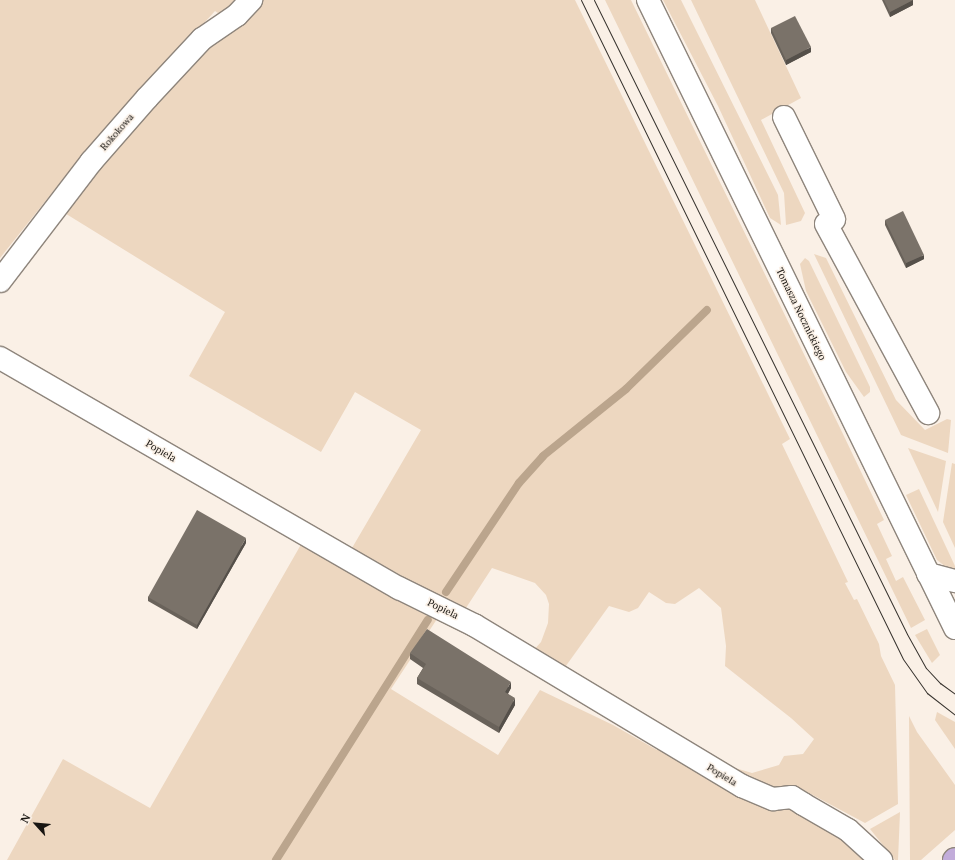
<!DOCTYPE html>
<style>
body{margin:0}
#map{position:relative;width:955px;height:860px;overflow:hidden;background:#faf0e6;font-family:"PT Serif",serif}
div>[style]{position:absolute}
.green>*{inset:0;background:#edd7c0}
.stream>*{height:8px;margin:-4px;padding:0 4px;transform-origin:4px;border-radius:4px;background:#bba58d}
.roads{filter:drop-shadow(1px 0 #8e857c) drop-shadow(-1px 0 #8e857c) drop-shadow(0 1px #8e857c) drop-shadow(0 -1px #8e857c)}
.minor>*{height:22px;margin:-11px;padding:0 11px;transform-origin:11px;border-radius:11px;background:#fff}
.major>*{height:22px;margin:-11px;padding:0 11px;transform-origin:11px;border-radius:11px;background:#c2acda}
.tram>*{height:1px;margin:-0.5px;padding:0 0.5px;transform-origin:0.5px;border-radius:0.5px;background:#36322d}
.wall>*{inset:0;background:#69625a}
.shaded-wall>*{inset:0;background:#55504a}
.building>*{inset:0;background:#7a7269}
span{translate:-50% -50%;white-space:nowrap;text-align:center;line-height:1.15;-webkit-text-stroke:3px #faf0e6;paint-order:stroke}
.street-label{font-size:10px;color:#191612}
.north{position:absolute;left:16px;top:804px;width:40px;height:40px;-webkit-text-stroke:3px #faf0e6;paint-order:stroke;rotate:297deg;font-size:11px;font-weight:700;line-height:16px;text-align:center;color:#191612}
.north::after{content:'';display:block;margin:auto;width:14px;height:18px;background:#191612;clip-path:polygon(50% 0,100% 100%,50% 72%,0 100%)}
</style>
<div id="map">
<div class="green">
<i style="clip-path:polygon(0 0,245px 0,221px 15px,215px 11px,71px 169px,0 258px)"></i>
<i style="clip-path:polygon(261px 0,575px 0,790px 439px,782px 444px,848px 582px,845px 583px,854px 600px,857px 599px,879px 644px,881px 656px,895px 685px,898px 804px,865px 823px,794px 785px,772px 792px,806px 809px,870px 860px,7px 860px,63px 759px,150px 808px,303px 541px,437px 619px,391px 689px,498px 755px,540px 690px,613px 725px,657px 750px,665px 730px,715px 762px,752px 773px,779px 765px,784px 756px,803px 754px,814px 739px,791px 718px,725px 666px,726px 646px,721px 608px,699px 588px,675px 604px,666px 603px,649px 592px,638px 608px,629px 612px,609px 606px,563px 670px,532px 652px,541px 642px,548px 623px,549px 604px,546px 595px,535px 583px,492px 568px,464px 611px,352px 548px,421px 430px,355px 392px,321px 452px,189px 376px,225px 312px,63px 212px,100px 165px,219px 30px)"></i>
<i style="clip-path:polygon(605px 0,631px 0,842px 432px,884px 520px,877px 524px,892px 556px,886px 559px,896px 581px,903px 577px,925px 620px,911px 628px)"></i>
<i style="clip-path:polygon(663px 0,681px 0,778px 195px,781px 225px,770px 218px,718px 106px)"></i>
<i style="clip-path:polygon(691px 0,755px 0,801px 98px,761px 120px,805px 213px,801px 221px,786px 225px,784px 193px)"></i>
<i style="clip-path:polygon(814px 254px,826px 258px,896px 400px,925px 430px,947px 419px,951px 420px,948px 453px,901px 435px)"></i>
<i style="clip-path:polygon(805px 258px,809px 261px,870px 387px,870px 392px,864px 397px,846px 372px,806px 291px,800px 264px)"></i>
<i style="clip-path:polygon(908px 448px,946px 461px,938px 512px)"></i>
<i style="clip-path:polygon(952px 463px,955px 464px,955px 548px,943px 522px)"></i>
<i style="clip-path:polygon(919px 489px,955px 566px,955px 574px,937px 560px,906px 495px)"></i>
<i style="clip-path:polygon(927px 629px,940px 655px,932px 663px,915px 635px)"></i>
<i style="clip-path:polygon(937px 712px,955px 722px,955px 749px,935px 720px)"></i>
<i style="clip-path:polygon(909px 716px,917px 732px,955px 785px,955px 830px,921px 860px,910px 860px)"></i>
<i style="clip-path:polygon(900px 812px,898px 860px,895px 860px,870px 829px)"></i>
</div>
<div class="stream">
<i style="left:446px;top:592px;width:131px;rotate:-56.2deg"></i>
<i style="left:519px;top:483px;width:36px;rotate:-48deg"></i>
<i style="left:543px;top:456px;width:107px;rotate:-38.9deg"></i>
<i style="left:626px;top:389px;width:113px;rotate:-44.3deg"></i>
<i style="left:276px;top:860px;width:284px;rotate:-57.7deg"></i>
</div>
<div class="roads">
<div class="minor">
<i style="left:648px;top:0;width:699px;rotate:63.95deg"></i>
<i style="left:784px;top:117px;width:114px;rotate:63.9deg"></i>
<i style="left:826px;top:224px;width:215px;rotate:61.6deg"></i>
<i style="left:0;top:281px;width:150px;rotate:-52.6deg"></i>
<i style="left:91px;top:162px;width:85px;rotate:-48.8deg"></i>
<i style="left:147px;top:98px;width:81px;rotate:-47deg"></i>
<i style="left:202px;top:39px;width:42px;rotate:-34.4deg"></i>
<i style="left:237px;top:15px;width:21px;rotate:-47deg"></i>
<i style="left:0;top:358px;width:461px;rotate:30deg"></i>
<i style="left:399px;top:588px;width:84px;rotate:26.3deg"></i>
<i style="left:474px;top:625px;width:313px;rotate:31deg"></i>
<i style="left:742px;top:786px;width:34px;rotate:23deg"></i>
<i style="left:773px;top:799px;width:19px;rotate:-6deg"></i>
<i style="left:792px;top:797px;width:13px;rotate:32deg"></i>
<i style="left:803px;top:804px;width:52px;rotate:30deg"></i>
<i style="left:848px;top:830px;width:45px;rotate:42.3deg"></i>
<i style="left:928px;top:574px;width:28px;rotate:15deg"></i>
</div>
<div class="major">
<i style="left:954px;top:860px;width:1px;rotate:-45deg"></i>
</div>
</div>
<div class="tram">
<i style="left:581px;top:0;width:733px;rotate:63.96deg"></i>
<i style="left:903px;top:659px;width:42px;rotate:54.8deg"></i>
<i style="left:927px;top:693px;width:36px;rotate:38deg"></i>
<i style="left:594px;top:0;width:707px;rotate:63.72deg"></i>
<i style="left:907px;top:634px;width:39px;rotate:61deg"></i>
<i style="left:926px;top:668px;width:21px;rotate:47deg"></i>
<i style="left:940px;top:683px;width:19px;rotate:36deg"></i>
</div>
<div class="wall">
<i style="clip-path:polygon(882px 0,913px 0,913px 5px,890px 17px)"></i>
<i style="clip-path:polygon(771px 28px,811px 52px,786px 65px,771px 33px)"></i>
<i style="clip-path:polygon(885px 220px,924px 259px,906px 268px,885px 225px)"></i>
<i style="clip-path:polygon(246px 543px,197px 629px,148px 601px,148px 597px)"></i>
<i style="clip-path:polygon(410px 653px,511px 688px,508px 694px,515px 705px,499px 733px,417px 684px,417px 678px,423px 668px,410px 659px)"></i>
</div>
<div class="shaded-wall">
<i style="clip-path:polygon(913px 0,913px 5px,890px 17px,890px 12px)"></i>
<i style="clip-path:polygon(811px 47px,811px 52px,786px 65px,786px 60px)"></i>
<i style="clip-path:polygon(924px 255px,924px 259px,906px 268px,906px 263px)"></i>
<i style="clip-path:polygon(246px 538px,246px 543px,197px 629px,197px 625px)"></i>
<i style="clip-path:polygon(511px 682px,511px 688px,505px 698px,505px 692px)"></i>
<i style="clip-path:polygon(515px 698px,515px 705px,499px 733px,499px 727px)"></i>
</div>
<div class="building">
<i style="clip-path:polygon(884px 0,913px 0,890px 12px)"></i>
<i style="clip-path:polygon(795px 16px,811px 47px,786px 60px,771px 28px)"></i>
<i style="clip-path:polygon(903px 211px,924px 255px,906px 263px,885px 220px)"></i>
<i style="clip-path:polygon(197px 510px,246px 538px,197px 625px,148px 597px)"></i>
<i style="clip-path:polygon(427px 629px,511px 682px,505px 692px,515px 698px,499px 727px,417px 678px,426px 664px,410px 653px)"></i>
</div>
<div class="street-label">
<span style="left:117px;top:132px;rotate:-49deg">Rokokowa</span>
<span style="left:801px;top:314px;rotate:64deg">Tomasza Nocznickiego</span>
<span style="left:161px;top:451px;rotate:30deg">Popiela</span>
<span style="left:443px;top:609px;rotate:26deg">Popiela</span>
<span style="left:722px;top:775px;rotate:31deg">Popiela</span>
</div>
<div class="north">N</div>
</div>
